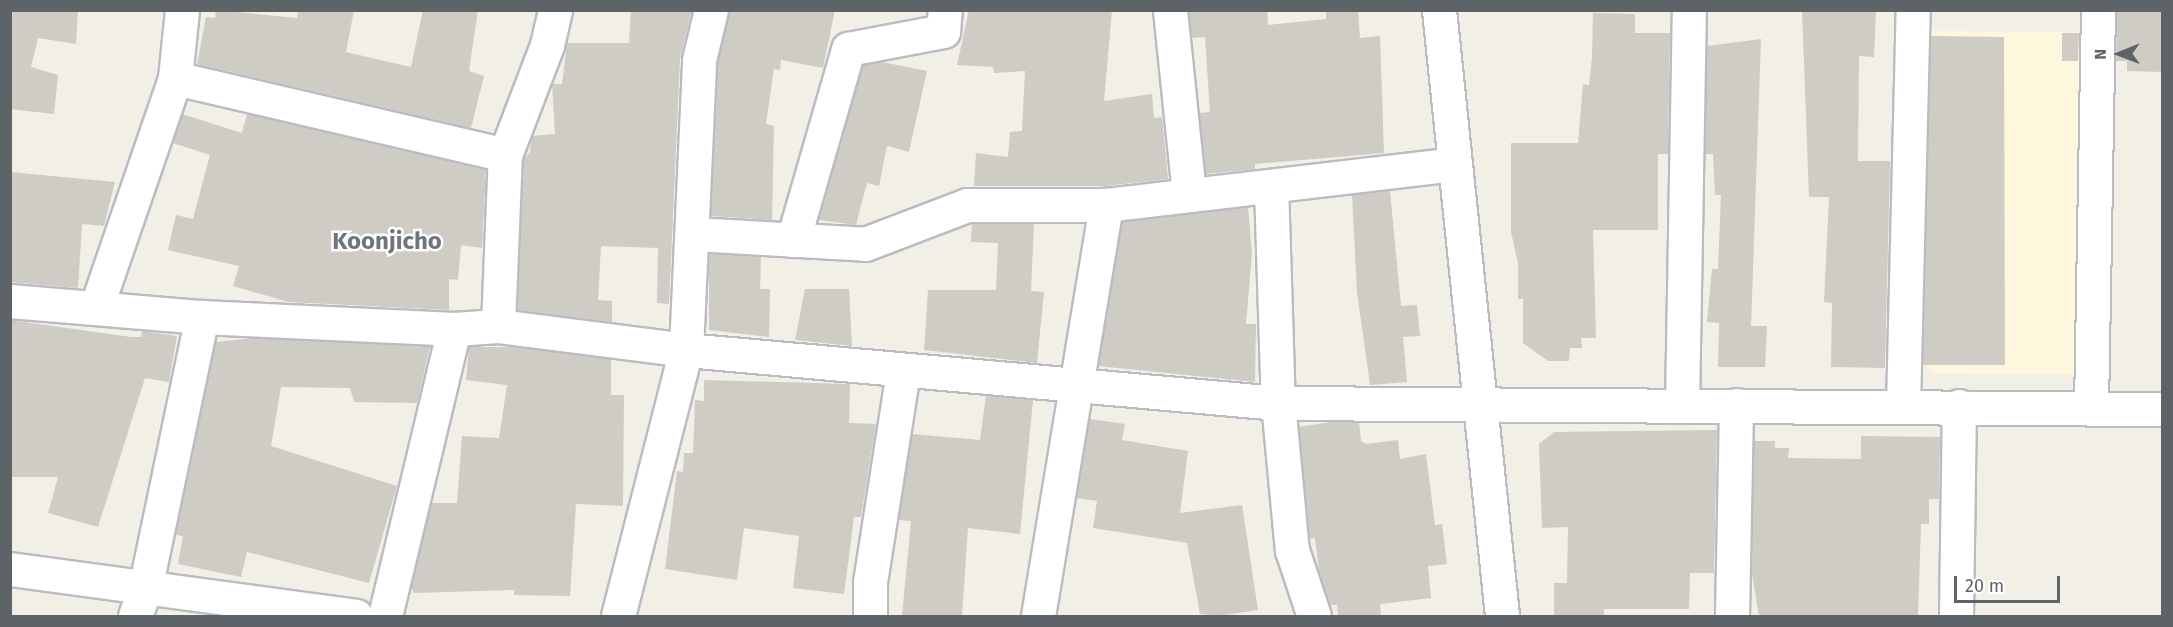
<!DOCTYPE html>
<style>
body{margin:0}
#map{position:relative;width:2173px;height:627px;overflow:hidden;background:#f2efe7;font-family:"Fira Sans",sans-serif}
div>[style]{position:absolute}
.commercial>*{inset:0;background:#fff6de}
.building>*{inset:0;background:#cfcbc5}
.roads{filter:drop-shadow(2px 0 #b9bdc1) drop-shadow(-2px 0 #b9bdc1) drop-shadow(0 2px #b9bdc1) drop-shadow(0 -2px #b9bdc1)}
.minor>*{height:33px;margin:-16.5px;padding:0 16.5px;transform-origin:16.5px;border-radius:16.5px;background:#fff}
span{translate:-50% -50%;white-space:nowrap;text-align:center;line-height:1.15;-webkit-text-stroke:5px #fff;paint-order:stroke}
.quarter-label{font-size:24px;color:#6f757a;font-weight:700}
.frame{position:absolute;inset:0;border:12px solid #5e6368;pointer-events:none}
.north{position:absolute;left:2089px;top:24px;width:60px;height:60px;-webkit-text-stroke:4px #fff;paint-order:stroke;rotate:269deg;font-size:16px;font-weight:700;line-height:24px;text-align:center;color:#5e6368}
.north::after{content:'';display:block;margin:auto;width:21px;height:27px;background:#5e6368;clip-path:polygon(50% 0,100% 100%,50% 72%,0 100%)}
.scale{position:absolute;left:1954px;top:576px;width:106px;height:27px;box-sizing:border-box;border:3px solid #5e6368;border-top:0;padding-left:8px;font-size:18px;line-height:21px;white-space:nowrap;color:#5e6368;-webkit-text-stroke:4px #fff;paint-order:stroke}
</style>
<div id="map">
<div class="commercial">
<i style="clip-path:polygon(1928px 31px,2086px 32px,2083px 375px,1933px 373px,1924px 363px)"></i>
</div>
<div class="building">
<i style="clip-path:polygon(10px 10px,78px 10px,76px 44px,38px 38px,31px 67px,58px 75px,54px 114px,10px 109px)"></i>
<i style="clip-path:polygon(216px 10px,297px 18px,298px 10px,354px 10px,346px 52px,411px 67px,423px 10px,478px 10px,469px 71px,484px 76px,471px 128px,197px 64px,206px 17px,215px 18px)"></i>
<i style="clip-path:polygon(631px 10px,692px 10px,680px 59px,669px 304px,657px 303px,658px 248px,601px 246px,598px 300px,612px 301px,612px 322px,517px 310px,524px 159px,530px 152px,532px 136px,555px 134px,552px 84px,562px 84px,567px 43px,629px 43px)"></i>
<i style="clip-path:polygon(729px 10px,835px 10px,823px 68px,781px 60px,780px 70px,774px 69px,766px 124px,774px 126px,772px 220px,711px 216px,718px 63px)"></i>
<i style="clip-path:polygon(969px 10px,1112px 10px,1104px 101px,1152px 94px,1154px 118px,1162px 117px,1168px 179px,1105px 186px,974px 186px,976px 153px,1008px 157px,1010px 132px,1022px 131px,1025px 71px,994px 73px,993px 67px,957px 65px)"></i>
<i style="clip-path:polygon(1189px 10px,1267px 10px,1268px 25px,1326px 19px,1326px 10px,1358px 10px,1360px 38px,1380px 36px,1384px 153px,1255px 164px,1255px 169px,1206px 174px,1199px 113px,1210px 112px,1205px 37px,1192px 38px)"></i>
<i style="clip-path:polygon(1802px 10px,1876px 10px,1874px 57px,1859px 56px,1858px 161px,1890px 161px,1885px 368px,1831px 367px,1832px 303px,1824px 302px,1829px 197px,1809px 197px)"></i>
<i style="clip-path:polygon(2117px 10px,2163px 10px,2163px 72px,2127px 71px,2127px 61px,2116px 61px)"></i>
<i style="clip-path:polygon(1593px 13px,1635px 14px,1635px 33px,1670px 33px,1668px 154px,1658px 154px,1658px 230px,1593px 230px,1596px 338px,1581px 338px,1582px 348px,1570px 348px,1569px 361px,1548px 361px,1523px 343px,1523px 299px,1518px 299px,1518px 263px,1511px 232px,1511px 143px,1578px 143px,1583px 84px,1589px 85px,1592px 57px)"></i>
<i style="clip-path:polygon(2062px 33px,2079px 33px,2078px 61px,2062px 61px)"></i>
<i style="clip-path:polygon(1931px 36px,2004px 37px,2005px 365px,1923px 365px)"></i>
<i style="clip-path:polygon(1761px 39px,1751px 326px,1767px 326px,1765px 367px,1718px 367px,1719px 323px,1707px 322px,1712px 269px,1718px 269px,1721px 195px,1715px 195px,1713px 154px,1705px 154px,1707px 46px)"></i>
<i style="clip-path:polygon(882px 62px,927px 71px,909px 152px,887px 146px,879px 186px,867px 183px,856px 225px,819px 220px,863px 65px)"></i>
<i style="clip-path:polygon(182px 114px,242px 133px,247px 114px,486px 170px,482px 248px,461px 245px,458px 280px,449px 279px,449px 310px,288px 302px,233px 286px,239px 266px,168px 250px,176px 215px,193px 219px,210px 155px,173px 143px)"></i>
<i style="clip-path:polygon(10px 172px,115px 182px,104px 226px,82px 224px,78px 288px,10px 282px)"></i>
<i style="clip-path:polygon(1390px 191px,1401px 306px,1417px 305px,1420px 336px,1403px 337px,1407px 382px,1370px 385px,1357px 292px,1352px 195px)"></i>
<i style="clip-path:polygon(1248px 207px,1252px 253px,1246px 324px,1256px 324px,1255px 382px,1098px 366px,1122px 222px)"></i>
<i style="clip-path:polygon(972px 224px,1034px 224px,1031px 291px,1044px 292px,1037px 363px,924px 350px,928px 290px,996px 290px,998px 243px,971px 242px)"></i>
<i style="clip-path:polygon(709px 254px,761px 257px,760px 289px,770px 289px,769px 337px,709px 330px)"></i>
<i style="clip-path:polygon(805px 289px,849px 289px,852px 346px,795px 340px)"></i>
<i style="clip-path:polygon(10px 320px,131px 337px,141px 337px,142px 331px,177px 336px,169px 382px,145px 378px,98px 527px,48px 513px,58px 477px,10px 477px)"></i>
<i style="clip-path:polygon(252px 338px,430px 347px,417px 403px,354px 402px,350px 388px,281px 387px,271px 446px,397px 486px,369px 583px,247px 552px,241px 577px,178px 564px,183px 536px,176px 535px,216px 342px)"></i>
<i style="clip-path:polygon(469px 347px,512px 347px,611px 359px,611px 395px,624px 395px,623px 506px,576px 504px,570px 596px,514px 595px,514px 590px,414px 593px,411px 588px,431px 503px,457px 503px,462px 436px,499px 438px,507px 385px,466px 380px)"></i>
<i style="clip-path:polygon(704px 380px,850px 384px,849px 423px,876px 424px,861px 517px,854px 517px,844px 594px,793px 588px,799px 536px,744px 528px,737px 580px,665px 569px,677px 471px,683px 472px,684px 453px,693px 453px,695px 400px,704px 401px)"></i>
<i style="clip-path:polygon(986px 396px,1033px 400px,1020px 534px,968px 528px,962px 616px,902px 616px,911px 521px,899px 520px,912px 434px,980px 440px)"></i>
<i style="clip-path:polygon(1090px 419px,1125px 424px,1122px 440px,1188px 451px,1180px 513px,1242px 505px,1258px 610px,1219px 616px,1200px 614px,1187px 543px,1093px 528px,1097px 501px,1077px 498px)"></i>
<i style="clip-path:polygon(1331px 422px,1359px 422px,1361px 441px,1366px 444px,1398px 440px,1400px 459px,1426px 454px,1435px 525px,1442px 524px,1447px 564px,1428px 566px,1431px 598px,1380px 604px,1381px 616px,1338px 616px,1337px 605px,1331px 605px,1319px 571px,1315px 538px,1310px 539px,1299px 427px)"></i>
<i style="clip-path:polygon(1717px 430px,1714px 573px,1690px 573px,1689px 609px,1604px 609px,1604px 616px,1554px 616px,1554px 583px,1567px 583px,1568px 527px,1542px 528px,1539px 444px,1554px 432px)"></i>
<i style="clip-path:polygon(1861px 436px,1940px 437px,1939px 499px,1929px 499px,1929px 524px,1921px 524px,1918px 616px,1759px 616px,1752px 574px,1754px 441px,1775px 441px,1775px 448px,1789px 448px,1788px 458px,1861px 459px)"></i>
</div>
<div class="roads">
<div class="minor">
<i style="left:1170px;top:10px;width:186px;rotate:84.1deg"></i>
<i style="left:1439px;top:10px;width:609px;rotate:84.06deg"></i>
<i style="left:175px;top:78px;width:339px;rotate:13.1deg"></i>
<i style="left:1271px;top:186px;width:217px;rotate:88.2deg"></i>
<i style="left:1278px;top:403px;width:148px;rotate:84.6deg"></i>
<i style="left:1292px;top:550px;width:70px;rotate:71.6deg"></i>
<i style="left:694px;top:234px;width:171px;rotate:3.3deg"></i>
<i style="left:865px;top:244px;width:109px;rotate:-20.9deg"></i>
<i style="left:967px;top:205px;width:139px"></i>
<i style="left:1106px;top:205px;width:351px;rotate:-6.7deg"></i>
<i style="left:793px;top:240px;width:199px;rotate:-73.9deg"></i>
<i style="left:848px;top:49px;width:97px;rotate:-10.7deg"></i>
<i style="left:943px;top:31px;width:21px;rotate:-85deg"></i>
<i style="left:10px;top:301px;width:193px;rotate:4.8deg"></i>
<i style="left:202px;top:317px;width:252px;rotate:2.7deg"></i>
<i style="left:454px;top:329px;width:44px;rotate:-3.9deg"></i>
<i style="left:498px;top:326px;width:190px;rotate:7.3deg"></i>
<i style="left:686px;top:350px;width:594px;rotate:5.12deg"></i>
<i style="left:1278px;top:403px;width:884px;rotate:0.39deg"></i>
<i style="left:96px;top:308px;width:243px;rotate:-71deg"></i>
<i style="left:175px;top:78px;width:68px;rotate:-84.1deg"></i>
<i style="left:498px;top:326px;width:171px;rotate:-87.7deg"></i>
<i style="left:505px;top:155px;width:118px;rotate:-69.1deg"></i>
<i style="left:547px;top:45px;width:36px;rotate:-77deg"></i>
<i style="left:1682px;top:405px;width:395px;rotate:-89deg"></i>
<i style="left:1903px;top:406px;width:396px;rotate:-88.6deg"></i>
<i style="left:2091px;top:408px;width:398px;rotate:-89deg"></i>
<i style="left:10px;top:569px;width:349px;rotate:7.7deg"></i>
<i style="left:135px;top:616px;width:29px;rotate:-70deg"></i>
<i style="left:145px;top:589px;width:278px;rotate:-78.2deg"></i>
<i style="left:385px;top:616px;width:295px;rotate:-76.5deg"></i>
<i style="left:618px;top:616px;width:275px;rotate:-75.7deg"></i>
<i style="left:686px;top:350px;width:290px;rotate:-87.4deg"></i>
<i style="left:699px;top:60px;width:51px;rotate:-76.5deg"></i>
<i style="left:870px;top:616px;width:34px;rotate:-90deg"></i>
<i style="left:870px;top:582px;width:214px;rotate:-81.1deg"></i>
<i style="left:1038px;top:616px;width:417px;rotate:-80.6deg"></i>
<i style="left:1732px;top:616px;width:211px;rotate:-88.9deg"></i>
<i style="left:1956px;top:616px;width:210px;rotate:-89.2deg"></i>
</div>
</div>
<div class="quarter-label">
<span style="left:387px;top:242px">Koonjicho</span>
</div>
<div class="frame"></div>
<div class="north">N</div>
<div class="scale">20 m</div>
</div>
